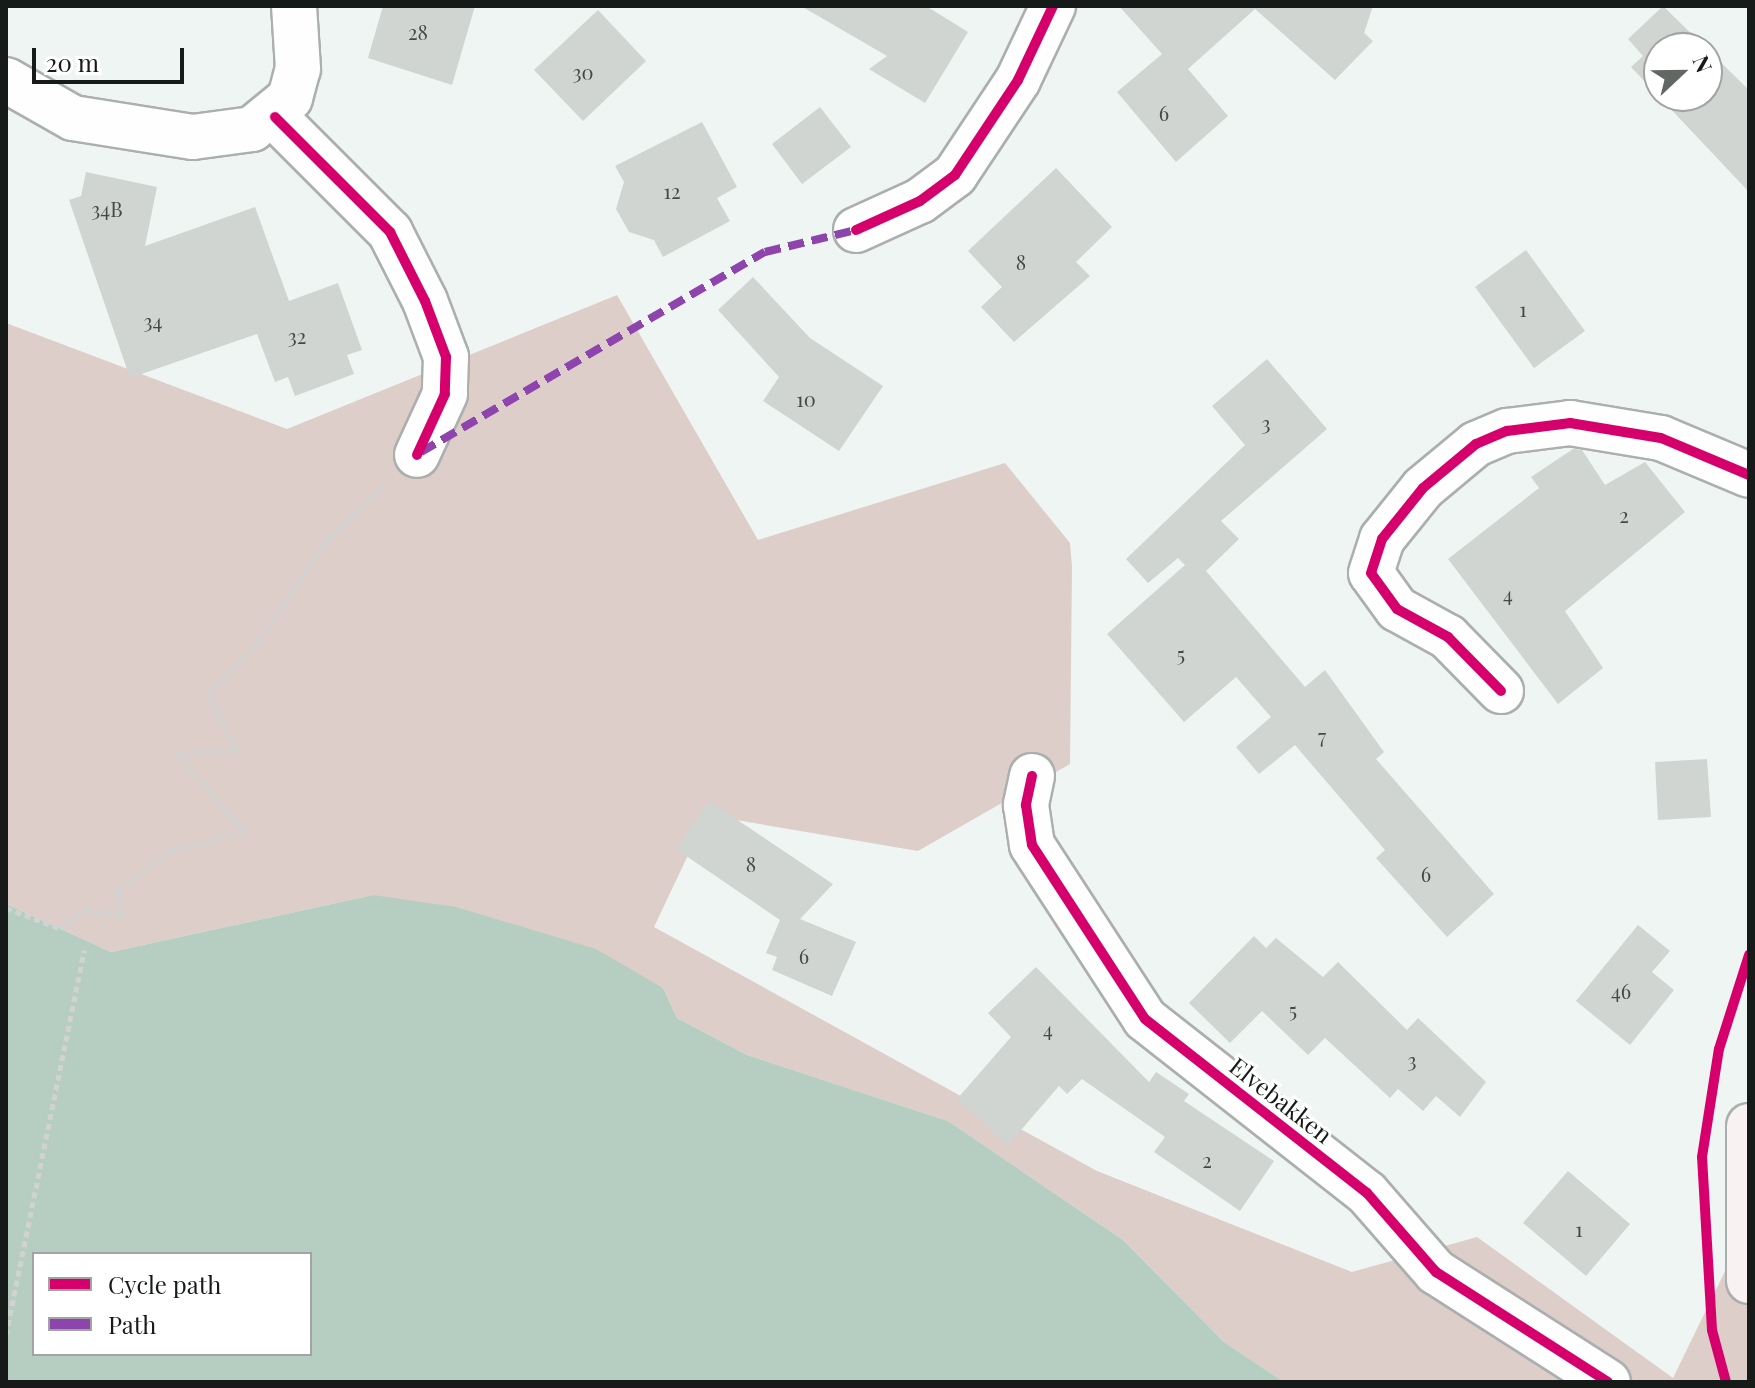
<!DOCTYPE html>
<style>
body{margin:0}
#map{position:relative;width:1755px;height:1388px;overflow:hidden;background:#eff5f2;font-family:"Playfair Display",serif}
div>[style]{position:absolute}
.forest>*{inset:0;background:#decec9}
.water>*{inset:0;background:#b6cdc2}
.building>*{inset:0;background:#d0d5d2}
.path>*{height:5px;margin-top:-2.5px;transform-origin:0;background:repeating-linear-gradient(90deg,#d1d3d2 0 6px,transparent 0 10px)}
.roads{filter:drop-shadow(2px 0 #abafad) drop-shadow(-2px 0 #abafad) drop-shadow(0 2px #abafad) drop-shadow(0 -2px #abafad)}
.minor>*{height:44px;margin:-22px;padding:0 22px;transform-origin:22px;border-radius:22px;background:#fdfefd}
.primary>*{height:44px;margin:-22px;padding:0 22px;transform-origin:22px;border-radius:22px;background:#f8f3f2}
.quiet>*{height:8px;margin-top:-4px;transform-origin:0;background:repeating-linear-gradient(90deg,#8e44ad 0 16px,transparent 0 24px)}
.cycleway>*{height:10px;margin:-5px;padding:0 5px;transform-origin:5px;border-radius:5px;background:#d6006c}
span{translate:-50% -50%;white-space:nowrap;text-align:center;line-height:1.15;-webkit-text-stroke:6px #fff;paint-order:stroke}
.number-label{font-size:20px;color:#444946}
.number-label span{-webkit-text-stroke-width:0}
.street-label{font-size:24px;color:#161a18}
.frame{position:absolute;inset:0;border:8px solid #161a18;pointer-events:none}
.legend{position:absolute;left:32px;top:1252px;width:280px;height:104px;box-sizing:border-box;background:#fff;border:2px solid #a2a3a3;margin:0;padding:10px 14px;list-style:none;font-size:24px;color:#161a18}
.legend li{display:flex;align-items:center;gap:16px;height:40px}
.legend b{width:40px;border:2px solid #a2a3a3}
.north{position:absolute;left:1643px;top:32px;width:80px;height:80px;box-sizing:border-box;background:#fff;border:2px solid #a2a3a3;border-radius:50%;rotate:68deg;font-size:22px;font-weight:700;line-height:32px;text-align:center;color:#161a18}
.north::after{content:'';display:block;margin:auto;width:28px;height:36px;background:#626764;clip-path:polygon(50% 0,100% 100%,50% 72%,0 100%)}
.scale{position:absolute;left:32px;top:48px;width:152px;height:36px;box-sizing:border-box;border:4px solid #161a18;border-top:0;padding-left:10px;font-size:24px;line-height:28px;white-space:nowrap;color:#161a18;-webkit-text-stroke:6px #fff;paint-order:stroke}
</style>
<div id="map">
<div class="forest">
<i style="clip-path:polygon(617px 295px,758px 540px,1005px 463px,1070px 543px,1072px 567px,1070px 764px,918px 851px,707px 815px,654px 927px,1097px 1171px,1352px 1272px,1477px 1237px,1673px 1378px,1749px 1222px,1749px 1382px,1284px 1382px,1224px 1342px,1123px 1240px,948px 1121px,747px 1055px,677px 1018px,663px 988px,373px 895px,111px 952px,6px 904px,6px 323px,287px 429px)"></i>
</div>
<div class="water">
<i style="clip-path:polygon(evenodd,373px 895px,456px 907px,596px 949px,663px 988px,677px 1018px,747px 1055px,948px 1121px,1123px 1240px,1224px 1342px,1284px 1382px,6px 1382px,6px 904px,111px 952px,373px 895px,34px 1254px,310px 1254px,310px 1354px,34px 1354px,34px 1254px)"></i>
</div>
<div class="building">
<i style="clip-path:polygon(383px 6px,475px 6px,452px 85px,368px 58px)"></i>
<i style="clip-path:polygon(801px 6px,926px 6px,968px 32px,925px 103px,869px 69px,887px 56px)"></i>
<i style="clip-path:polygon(1119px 6px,1373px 6px,1364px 33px,1373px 41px,1335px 80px,1255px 9px,1188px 69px,1228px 116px,1176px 162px,1117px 92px,1162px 54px)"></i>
<i style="clip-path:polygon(evenodd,1663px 6px,1749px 90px,1749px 192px,1631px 67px,1643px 56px,1628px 39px,1663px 6px,1659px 48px,1707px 48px,1707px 96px,1659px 96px,1659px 48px)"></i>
<i style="clip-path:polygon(598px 10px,646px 61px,583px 121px,534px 70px)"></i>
<i style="clip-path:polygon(820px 107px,851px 147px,802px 184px,772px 144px)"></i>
<i style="clip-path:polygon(702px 122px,737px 187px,717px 198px,730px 221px,663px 257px,654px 240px,629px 232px,616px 209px,624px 182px,615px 166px)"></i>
<i style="clip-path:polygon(1056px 168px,1112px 227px,1076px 262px,1090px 276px,1014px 342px,981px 307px,1002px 287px,968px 251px)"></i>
<i style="clip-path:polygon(86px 172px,157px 187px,145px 246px,255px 207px,289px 301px,338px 283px,362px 350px,347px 355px,354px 374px,295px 396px,288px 377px,275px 382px,257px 334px,130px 378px,69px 200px,81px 196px)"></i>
<i style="clip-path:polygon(1526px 250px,1585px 331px,1534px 368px,1475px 287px)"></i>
<i style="clip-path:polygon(753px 277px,810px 338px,883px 386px,839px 451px,763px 401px,779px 377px,718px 310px)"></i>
<i style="clip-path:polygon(1267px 359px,1327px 429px,1221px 521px,1239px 539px,1206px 571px,1305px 687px,1325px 670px,1384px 752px,1376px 759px,1494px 894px,1447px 937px,1376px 858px,1385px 850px,1295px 745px,1259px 774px,1236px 747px,1271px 717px,1236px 677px,1184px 722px,1107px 634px,1185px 565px,1178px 558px,1148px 583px,1126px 559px,1245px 445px,1212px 406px)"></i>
<i style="clip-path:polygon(1573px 449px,1582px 450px,1605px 485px,1645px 462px,1685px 512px,1565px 611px,1603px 668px,1558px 704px,1448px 559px,1539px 488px,1531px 477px)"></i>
<i style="clip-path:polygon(1707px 759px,1711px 817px,1658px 820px,1655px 762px)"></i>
<i style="clip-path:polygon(709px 801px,833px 884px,800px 919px,856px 942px,832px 996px,772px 970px,777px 957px,766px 953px,780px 920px,676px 849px)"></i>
<i style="clip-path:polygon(1638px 925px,1670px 951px,1652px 972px,1674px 990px,1630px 1045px,1576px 1001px)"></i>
<i style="clip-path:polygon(1254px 936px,1266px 948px,1276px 938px,1323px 977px,1338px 962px,1407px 1030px,1418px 1018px,1486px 1082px,1460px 1117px,1436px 1096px,1423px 1111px,1398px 1089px,1390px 1098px,1325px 1038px,1308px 1055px,1262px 1011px,1230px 1043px,1189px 1003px)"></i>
<i style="clip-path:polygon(1036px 967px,1149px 1082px,1156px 1072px,1189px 1094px,1184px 1101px,1274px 1161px,1240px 1211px,1154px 1152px,1165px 1137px,1082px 1079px,1067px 1094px,1059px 1086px,1008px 1145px,957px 1099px,1011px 1037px,988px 1013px)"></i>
<i style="clip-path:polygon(1568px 1171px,1630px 1224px,1586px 1276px,1523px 1223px)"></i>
</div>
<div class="path">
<i style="left:6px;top:908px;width:57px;rotate:20.7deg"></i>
<i style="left:59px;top:928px;width:32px;rotate:-35deg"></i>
<i style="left:85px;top:910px;width:38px;rotate:9deg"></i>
<i style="left:123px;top:916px;width:26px;rotate:-101deg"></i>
<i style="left:118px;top:890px;width:65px;rotate:-36.9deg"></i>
<i style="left:170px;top:851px;width:77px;rotate:-15.1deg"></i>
<i style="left:244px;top:831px;width:103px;rotate:-130.7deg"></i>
<i style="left:177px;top:753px;width:60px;rotate:-2.9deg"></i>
<i style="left:237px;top:750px;width:63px;rotate:-116.6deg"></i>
<i style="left:209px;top:694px;width:73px;rotate:-46.7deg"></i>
<i style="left:259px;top:641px;width:125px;rotate:-56.1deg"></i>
<i style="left:329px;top:537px;width:75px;rotate:-42.8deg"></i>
<i style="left:6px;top:1335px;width:393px;rotate:-78.5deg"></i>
</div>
<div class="roads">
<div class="minor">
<i style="left:6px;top:80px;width:77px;rotate:29.6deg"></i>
<i style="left:73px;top:118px;width:121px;rotate:9deg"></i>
<i style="left:193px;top:137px;width:60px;rotate:-7.7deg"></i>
<i style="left:252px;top:129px;width:49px;rotate:-39.2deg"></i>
<i style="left:290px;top:98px;width:30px;rotate:-75deg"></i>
<i style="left:298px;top:69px;width:63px;rotate:-93.6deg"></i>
<i style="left:275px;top:117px;width:163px;rotate:45deg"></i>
<i style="left:390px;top:232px;width:77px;rotate:63.1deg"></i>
<i style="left:425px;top:301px;width:60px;rotate:69.4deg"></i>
<i style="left:446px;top:357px;width:37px;rotate:92deg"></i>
<i style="left:445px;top:394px;width:67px;rotate:114.7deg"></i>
<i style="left:856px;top:230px;width:70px;rotate:-24.4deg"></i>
<i style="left:920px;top:201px;width:44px;rotate:-36.6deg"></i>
<i style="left:955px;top:175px;width:114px;rotate:-56.4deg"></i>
<i style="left:1018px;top:80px;width:82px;rotate:-64.7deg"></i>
<i style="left:1501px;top:691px;width:76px;rotate:-134.5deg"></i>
<i style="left:1448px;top:637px;width:58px;rotate:-151.2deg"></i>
<i style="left:1397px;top:609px;width:44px;rotate:-125.8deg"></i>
<i style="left:1371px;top:573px;width:36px;rotate:-72deg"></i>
<i style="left:1382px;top:539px;width:65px;rotate:-51.2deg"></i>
<i style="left:1423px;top:488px;width:69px;rotate:-39.7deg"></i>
<i style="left:1476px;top:444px;width:34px;rotate:-23deg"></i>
<i style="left:1507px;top:431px;width:64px;rotate:-7.2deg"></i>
<i style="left:1570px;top:423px;width:92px;rotate:9.4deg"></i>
<i style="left:1661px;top:438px;width:95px;rotate:22.8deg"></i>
<i style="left:1032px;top:776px;width:30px;rotate:102deg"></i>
<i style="left:1026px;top:805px;width:40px;rotate:81.5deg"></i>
<i style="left:1032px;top:845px;width:207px;rotate:57deg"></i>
<i style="left:1145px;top:1019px;width:282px;rotate:38.1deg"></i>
<i style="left:1367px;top:1193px;width:105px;rotate:48.9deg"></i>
<i style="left:1436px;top:1272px;width:204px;rotate:32.6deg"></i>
</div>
<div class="primary">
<i style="left:1749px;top:1126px;width:155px;rotate:90deg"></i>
</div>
</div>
<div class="quiet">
<i style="left:421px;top:452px;width:398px;rotate:-30.2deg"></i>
<i style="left:765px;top:252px;width:94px;rotate:-13.6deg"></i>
</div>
<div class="cycleway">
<i style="left:275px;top:117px;width:163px;rotate:45deg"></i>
<i style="left:390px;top:232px;width:77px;rotate:63.1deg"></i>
<i style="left:425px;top:301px;width:60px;rotate:69.4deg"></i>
<i style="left:446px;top:357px;width:37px;rotate:92deg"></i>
<i style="left:445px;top:394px;width:67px;rotate:114.7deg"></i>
<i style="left:856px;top:230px;width:70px;rotate:-24.4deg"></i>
<i style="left:920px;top:201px;width:44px;rotate:-36.6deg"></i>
<i style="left:955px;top:175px;width:114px;rotate:-56.4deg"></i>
<i style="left:1018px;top:80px;width:82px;rotate:-64.7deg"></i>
<i style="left:1501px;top:691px;width:76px;rotate:-134.5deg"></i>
<i style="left:1448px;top:637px;width:58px;rotate:-151.2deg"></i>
<i style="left:1397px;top:609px;width:44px;rotate:-125.8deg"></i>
<i style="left:1371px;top:573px;width:36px;rotate:-72deg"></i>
<i style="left:1382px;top:539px;width:65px;rotate:-51.2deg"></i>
<i style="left:1423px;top:488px;width:69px;rotate:-39.7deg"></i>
<i style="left:1476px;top:444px;width:34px;rotate:-23deg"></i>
<i style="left:1507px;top:431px;width:64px;rotate:-7.2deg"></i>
<i style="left:1570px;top:423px;width:92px;rotate:9.4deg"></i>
<i style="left:1661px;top:438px;width:95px;rotate:22.8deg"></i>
<i style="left:1032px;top:776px;width:30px;rotate:102deg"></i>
<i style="left:1026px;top:805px;width:40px;rotate:81.5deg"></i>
<i style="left:1032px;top:845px;width:207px;rotate:57deg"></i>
<i style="left:1145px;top:1019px;width:282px;rotate:38.1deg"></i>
<i style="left:1367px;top:1193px;width:105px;rotate:48.9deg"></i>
<i style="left:1436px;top:1272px;width:204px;rotate:32.6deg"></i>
<i style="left:1726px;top:1382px;width:54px;rotate:-105.1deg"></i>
<i style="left:1712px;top:1330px;width:173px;rotate:-93.3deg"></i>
<i style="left:1702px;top:1157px;width:109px;rotate:-81.1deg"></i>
<i style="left:1719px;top:1049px;width:99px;rotate:-72.3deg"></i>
</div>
<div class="number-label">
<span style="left:418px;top:31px">28</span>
<span style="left:583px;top:71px">30</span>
<span style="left:1164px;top:112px">6</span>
<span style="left:672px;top:190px">12</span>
<span style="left:107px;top:208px">34B</span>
<span style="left:1021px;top:261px">8</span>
<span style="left:1523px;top:308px">1</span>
<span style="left:153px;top:320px">34</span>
<span style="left:297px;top:335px">32</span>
<span style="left:806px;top:398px">10</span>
<span style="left:1266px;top:422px">3</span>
<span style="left:1624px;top:514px">2</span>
<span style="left:1508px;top:593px">4</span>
<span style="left:1181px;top:653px">5</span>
<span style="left:1322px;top:735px">7</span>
<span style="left:751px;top:863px">8</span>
<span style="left:1426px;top:873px">6</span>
<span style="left:804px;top:955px">6</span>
<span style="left:1621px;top:990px">46</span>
<span style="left:1293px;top:1009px">5</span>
<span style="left:1048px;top:1028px">4</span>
<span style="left:1412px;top:1059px">3</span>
<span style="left:1207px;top:1159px">2</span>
<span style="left:1579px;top:1228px">1</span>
</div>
<div class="street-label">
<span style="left:1281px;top:1100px;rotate:38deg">Elvebakken</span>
</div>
<div class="frame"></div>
<ul class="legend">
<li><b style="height:10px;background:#d6006c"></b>Cycle path</li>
<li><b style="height:10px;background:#8e44ad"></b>Path</li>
</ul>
<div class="north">N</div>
<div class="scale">20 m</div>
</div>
